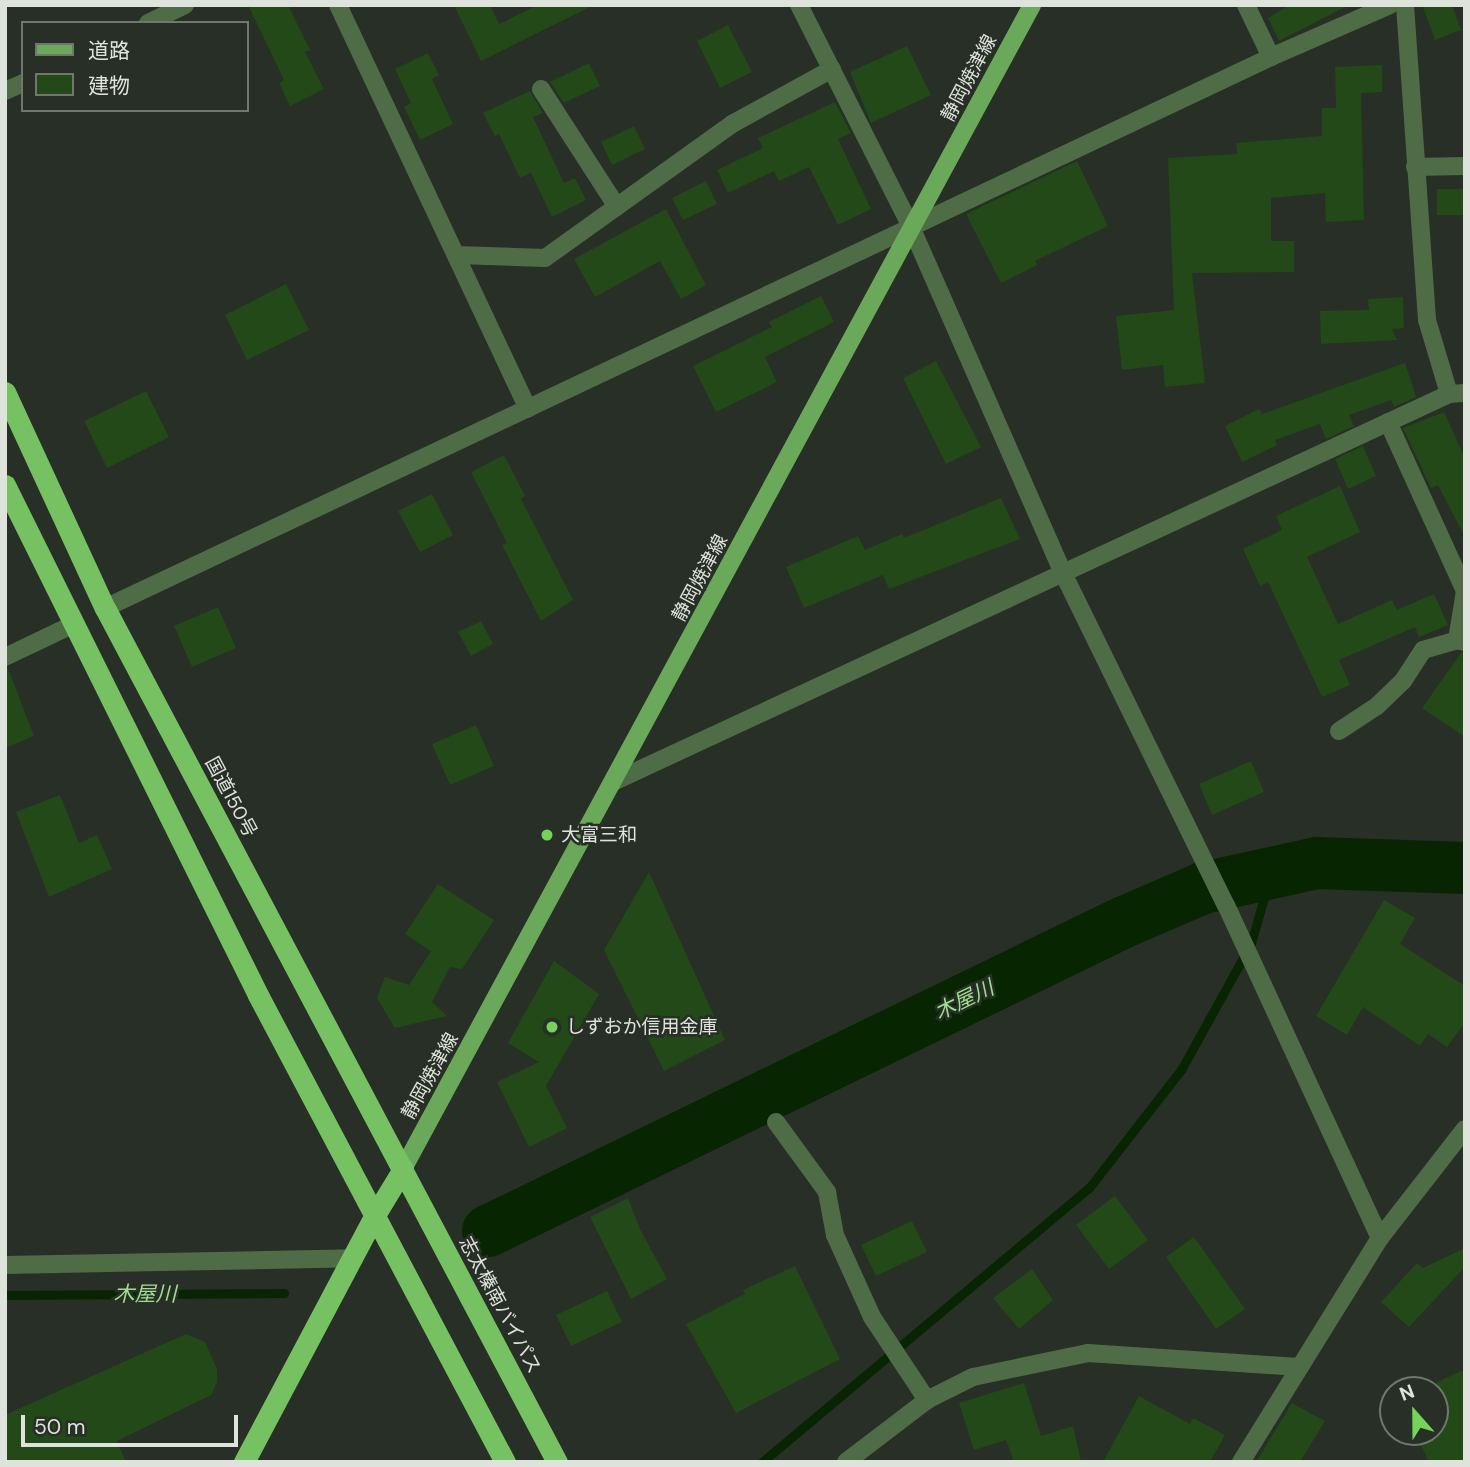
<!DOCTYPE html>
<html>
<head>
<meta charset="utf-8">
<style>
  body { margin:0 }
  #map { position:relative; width:1470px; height:1467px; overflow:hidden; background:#282f26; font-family:"DM Sans","Noto Sans JP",sans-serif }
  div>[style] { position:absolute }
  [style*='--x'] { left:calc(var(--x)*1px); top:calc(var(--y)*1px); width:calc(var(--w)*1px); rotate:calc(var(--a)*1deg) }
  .stream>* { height:9px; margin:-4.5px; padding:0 4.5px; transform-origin:4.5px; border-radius:4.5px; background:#072500 }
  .river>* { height:52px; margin:-26px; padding:0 26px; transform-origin:26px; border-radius:26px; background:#072500 }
  .building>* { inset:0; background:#224917 }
  .minor>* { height:18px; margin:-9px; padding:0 9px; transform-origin:9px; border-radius:9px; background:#4e6c46 }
  .major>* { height:18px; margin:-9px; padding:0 9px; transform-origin:9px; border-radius:9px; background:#6ba95a }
  .highway>* { height:21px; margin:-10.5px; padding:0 10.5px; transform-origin:10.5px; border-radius:10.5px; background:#76c262 }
  .dots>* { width:19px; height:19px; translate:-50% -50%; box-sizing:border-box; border:4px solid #282f26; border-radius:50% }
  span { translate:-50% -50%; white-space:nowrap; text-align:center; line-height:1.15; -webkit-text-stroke:5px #282f26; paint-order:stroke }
  .street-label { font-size:19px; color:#dee3dc }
  .poi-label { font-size:19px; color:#dee3dc }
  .left { translate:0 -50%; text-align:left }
  .water-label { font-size:21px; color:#a0dd91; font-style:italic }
  .frame { position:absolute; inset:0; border:7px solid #dee3dc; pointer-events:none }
  .legend { position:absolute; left:21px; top:21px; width:228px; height:91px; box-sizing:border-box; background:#282f26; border:2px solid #71776f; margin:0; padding:9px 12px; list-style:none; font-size:21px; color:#dee3dc }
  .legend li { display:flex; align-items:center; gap:14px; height:35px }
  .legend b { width:35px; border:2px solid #71776f }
  .north { position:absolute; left:1379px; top:1376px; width:70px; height:70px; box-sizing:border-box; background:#282f26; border:2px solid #71776f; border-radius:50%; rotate:339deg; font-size:19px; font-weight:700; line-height:28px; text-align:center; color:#dee3dc }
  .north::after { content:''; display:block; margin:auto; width:24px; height:32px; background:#75d25b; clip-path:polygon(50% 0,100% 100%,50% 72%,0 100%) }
  .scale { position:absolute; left:21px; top:1415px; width:217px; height:32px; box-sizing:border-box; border:4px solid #dee3dc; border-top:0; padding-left:9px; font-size:21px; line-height:24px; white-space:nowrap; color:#dee3dc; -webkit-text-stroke:5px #282f26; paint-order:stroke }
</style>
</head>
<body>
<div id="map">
  <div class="stream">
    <div style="--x:5;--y:1295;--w:279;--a:-0.4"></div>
    <div style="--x:762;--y:1462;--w:427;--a:-40"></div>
    <div style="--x:1089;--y:1188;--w:150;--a:-52.1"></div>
    <div style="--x:1181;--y:1070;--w:145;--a:-61.1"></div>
    <div style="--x:1251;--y:943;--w:76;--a:-74"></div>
  </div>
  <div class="river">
    <div style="--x:488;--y:1231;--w:705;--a:-25.91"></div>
    <div style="--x:1122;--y:923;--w:88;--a:-23.4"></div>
    <div style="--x:1203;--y:888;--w:117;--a:-12.4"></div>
    <div style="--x:1317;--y:863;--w:148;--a:1.9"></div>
  </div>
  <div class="building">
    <div style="clip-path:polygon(248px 5px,288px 5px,310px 50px,305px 52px,324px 89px,290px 106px,279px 83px,284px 80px)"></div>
    <div style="clip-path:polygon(454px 5px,490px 5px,499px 24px,538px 5px,594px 5px,481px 61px)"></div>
    <div style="clip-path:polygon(1290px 5px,1349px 5px,1279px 41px,1268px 18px)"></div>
    <div style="clip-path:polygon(1422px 5px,1452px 5px,1461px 30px,1435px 40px)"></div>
    <div style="clip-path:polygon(728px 25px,752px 72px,720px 88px,697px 41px)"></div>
    <div style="clip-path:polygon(907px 46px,931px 95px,871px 123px,850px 72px)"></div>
    <div style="clip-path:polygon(428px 53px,439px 75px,432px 79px,453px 124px,420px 140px,404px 107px,411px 103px,395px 69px)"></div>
    <div style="clip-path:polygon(589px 63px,600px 86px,564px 103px,550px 82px)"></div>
    <div style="clip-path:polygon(1382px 65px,1382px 92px,1361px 93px,1364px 220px,1326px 222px,1325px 193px,1271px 198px,1271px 241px,1294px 241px,1294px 272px,1192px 273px,1205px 383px,1165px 387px,1163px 365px,1122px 370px,1116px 316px,1174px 310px,1168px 158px,1237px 154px,1236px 143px,1322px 136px,1322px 108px,1336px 108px,1335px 67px)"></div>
    <div style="clip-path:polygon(530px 91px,543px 113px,533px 117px,564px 183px,575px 178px,586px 200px,552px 217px,531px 173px,520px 178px,499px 134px,495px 136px,483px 113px)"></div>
    <div style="clip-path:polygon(835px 102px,851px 133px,838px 139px,871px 209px,838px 225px,809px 167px,779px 181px,774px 171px,728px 193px,717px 170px,763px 148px,758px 138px)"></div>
    <div style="clip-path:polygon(634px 126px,645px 149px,612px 165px,601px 142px)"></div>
    <div style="clip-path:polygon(1077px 161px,1108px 226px,1035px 261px,1037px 265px,1001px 283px,966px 214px)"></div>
    <div style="clip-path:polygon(706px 181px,717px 204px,683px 220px,672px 198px)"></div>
    <div style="clip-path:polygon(1437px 189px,1465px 189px,1465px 215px,1437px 215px)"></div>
    <div style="clip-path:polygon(666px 209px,706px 285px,681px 299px,660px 261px,595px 297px,574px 259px)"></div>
    <div style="clip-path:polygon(286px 284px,309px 330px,247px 360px,225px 315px)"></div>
    <div style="clip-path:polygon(821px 296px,834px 322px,765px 357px,777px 382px,716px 412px,693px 366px,772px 327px,769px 322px)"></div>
    <div style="clip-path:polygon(1403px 297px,1404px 328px,1392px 329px,1397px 340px,1321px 344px,1320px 311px,1369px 310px,1368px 299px)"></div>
    <div style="clip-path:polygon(936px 361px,981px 447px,946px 464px,903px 378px)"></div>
    <div style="clip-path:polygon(1405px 363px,1416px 397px,1394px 407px,1391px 400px,1349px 415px,1354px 426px,1326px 439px,1320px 424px,1275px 440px,1277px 445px,1242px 462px,1225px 426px,1259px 409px,1262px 414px)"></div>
    <div style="clip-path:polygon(146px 391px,169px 437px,107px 468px,84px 421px)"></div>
    <div style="clip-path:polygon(1444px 412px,1465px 458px,1465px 537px,1438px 485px,1431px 488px,1403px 428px)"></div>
    <div style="clip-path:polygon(1363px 446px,1376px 476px,1348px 489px,1335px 459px)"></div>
    <div style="clip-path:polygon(504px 455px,525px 496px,521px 499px,573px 600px,541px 621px,502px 545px,507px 543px,471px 472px)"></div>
    <div style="clip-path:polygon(1340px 486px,1360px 532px,1307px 557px,1338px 624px,1392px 600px,1397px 610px,1434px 594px,1448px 625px,1419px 637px,1415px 627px,1339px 660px,1350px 685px,1322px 697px,1268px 582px,1260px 586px,1243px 549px,1282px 530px,1276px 516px)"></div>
    <div style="clip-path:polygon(432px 494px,453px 535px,420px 552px,398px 511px)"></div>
    <div style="clip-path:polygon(1001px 498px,1020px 539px,889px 589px,883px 575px,804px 608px,786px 567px,858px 536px,865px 550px,902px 534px,904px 538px)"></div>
    <div style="clip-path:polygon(218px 607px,236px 648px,192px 667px,174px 626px)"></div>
    <div style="clip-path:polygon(481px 621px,493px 644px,471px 656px,458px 632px)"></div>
    <div style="clip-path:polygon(1461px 653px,1465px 653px,1465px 737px,1422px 708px)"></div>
    <div style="clip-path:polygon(5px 668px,8px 668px,34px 736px,5px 748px)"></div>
    <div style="clip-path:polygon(476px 725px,494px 766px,450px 785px,432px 744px)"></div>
    <div style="clip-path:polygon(1251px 761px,1264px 792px,1212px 815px,1199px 784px)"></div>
    <div style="clip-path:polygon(60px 795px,79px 843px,97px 835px,112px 869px,49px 897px,16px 812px)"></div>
    <div style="clip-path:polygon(649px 872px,725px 1040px,664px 1071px,604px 950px)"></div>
    <div style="clip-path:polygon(438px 884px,494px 920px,462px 969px,450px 967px,432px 1002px,447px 1016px,395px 1028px,377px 998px,385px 977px,409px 985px,431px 951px,405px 934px)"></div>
    <div style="clip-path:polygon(1384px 900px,1415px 918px,1400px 944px,1465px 986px,1465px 1022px,1447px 1047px,1428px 1034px,1420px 1046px,1363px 1007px,1347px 1035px,1316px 1016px)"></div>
    <div style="clip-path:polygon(554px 961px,599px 994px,546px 1086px,567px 1128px,529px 1147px,497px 1082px,539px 1062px,508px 1043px)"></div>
    <div style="clip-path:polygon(1115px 1196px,1148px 1240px,1109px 1269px,1076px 1225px)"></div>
    <div style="clip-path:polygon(628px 1198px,640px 1229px,667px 1279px,631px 1299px,590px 1217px)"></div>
    <div style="clip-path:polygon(912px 1221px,927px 1252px,876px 1276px,861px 1245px)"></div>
    <div style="clip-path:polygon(1194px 1237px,1245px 1309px,1216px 1329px,1166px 1257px)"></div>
    <div style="clip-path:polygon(1465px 1248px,1465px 1267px,1409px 1327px,1381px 1302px,1417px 1263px,1423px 1268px)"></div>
    <div style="clip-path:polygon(795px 1266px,840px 1359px,736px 1413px,686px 1324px,745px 1294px,743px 1290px)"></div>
    <div style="clip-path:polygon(1032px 1269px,1053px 1300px,1019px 1329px,993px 1298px)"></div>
    <div style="clip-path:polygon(607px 1291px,622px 1322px,571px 1346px,556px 1315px)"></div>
    <div style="clip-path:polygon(186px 1334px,205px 1342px,217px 1369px,217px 1382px,211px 1395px,117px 1441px,126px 1462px,5px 1462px,5px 1415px)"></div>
    <div style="clip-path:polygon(1465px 1369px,1465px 1462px,1429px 1462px,1415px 1432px,1435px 1432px,1435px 1390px,1421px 1390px)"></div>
    <div style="clip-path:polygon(1024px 1383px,1041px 1436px,1073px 1426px,1081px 1462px,1014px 1462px,1006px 1440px,974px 1450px,959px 1403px)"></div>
    <div style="clip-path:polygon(1139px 1396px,1190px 1424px,1193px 1418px,1225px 1435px,1210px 1462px,1103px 1462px)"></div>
    <div style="clip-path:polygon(1292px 1403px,1325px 1421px,1300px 1462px,1256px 1462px)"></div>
  </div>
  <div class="minor">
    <div style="--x:338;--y:5;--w:446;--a:64.8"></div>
    <div style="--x:799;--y:5;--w:251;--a:63.2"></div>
    <div style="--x:912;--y:229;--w:376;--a:66.3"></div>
    <div style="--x:1063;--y:573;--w:370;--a:63.9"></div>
    <div style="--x:1226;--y:905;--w:367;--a:65.2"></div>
    <div style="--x:1246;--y:5;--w:58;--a:64.3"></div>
    <div style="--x:1405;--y:5;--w:316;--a:86"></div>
    <div style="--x:1427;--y:320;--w:77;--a:73.4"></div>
    <div style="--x:148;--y:23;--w:41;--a:-25.9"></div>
    <div style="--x:541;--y:89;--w:140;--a:57.2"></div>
    <div style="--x:5;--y:91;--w:20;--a:-24"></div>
    <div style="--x:1415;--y:167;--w:50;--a:-1.1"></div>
    <div style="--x:456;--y:255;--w:89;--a:1.9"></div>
    <div style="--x:545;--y:258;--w:230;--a:-35.6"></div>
    <div style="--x:732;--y:124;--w:114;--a:-28.8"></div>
    <div style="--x:1388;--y:422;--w:186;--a:65.5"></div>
    <div style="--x:1465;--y:591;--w:50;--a:99.3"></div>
    <div style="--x:105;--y:608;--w:1290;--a:-25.29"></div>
    <div style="--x:1271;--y:57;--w:130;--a:-23.6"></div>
    <div style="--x:5;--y:657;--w:74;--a:-25.5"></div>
    <div style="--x:1339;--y:731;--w:45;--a:-33.3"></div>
    <div style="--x:1377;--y:706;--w:36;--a:-44"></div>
    <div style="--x:1403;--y:681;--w:37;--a:-57"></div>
    <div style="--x:1423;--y:650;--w:35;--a:-16"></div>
    <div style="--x:1457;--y:640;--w:8;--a:14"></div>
    <div style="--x:615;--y:781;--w:919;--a:-24.89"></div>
    <div style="--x:1449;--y:394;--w:16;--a:-4"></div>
    <div style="--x:776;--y:1122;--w:87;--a:53.9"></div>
    <div style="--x:827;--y:1192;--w:44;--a:79.5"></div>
    <div style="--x:835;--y:1235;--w:90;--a:65.7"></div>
    <div style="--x:872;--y:1317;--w:100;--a:56.5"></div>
    <div style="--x:5;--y:1265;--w:349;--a:-1.1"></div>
    <div style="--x:846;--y:1462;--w:102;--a:-37.4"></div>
    <div style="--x:927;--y:1400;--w:51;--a:-26.6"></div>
    <div style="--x:973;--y:1377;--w:117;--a:-11.8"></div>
    <div style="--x:1088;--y:1353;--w:212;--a:3.8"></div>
    <div style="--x:1241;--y:1462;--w:264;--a:-58.2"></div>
    <div style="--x:1380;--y:1238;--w:138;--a:-52.1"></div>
  </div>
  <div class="major">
    <div style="--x:403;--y:1169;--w:1323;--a:-61.61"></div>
  </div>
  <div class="highway">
    <div style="--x:5;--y:392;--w:238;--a:65.2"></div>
    <div style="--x:105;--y:608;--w:966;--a:62.11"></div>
    <div style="--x:5;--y:485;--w:569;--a:63.61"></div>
    <div style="--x:258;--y:995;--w:528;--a:62.13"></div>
    <div style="--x:244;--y:1462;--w:280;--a:-62.1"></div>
    <div style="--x:375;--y:1215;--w:54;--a:-58.7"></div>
  </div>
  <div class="dots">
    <div style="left:547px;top:835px;background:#75d25b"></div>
    <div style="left:552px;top:1027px;background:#75d25b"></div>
  </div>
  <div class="street-label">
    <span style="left:969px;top:78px;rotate:-62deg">静岡焼津線</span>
    <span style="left:700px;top:578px;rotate:-62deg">静岡焼津線</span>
    <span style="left:231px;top:797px;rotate:62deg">国道150号</span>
    <span style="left:430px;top:1076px;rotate:-61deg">静岡焼津線</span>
    <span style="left:500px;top:1305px;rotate:62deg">志太榛南バイパス</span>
  </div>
  <div class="poi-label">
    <span class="left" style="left:561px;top:835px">大富三和</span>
    <span class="left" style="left:566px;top:1027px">しずおか信用金庫</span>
  </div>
  <div class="water-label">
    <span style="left:964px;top:1000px;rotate:-26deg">木屋川</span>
    <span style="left:145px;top:1294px">木屋川</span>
  </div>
  <div class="frame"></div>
  <ul class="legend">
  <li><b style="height:9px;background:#6ba95a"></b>道路</li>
  <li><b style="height:19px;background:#224917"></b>建物</li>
  </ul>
  <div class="north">N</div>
  <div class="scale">50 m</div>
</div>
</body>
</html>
